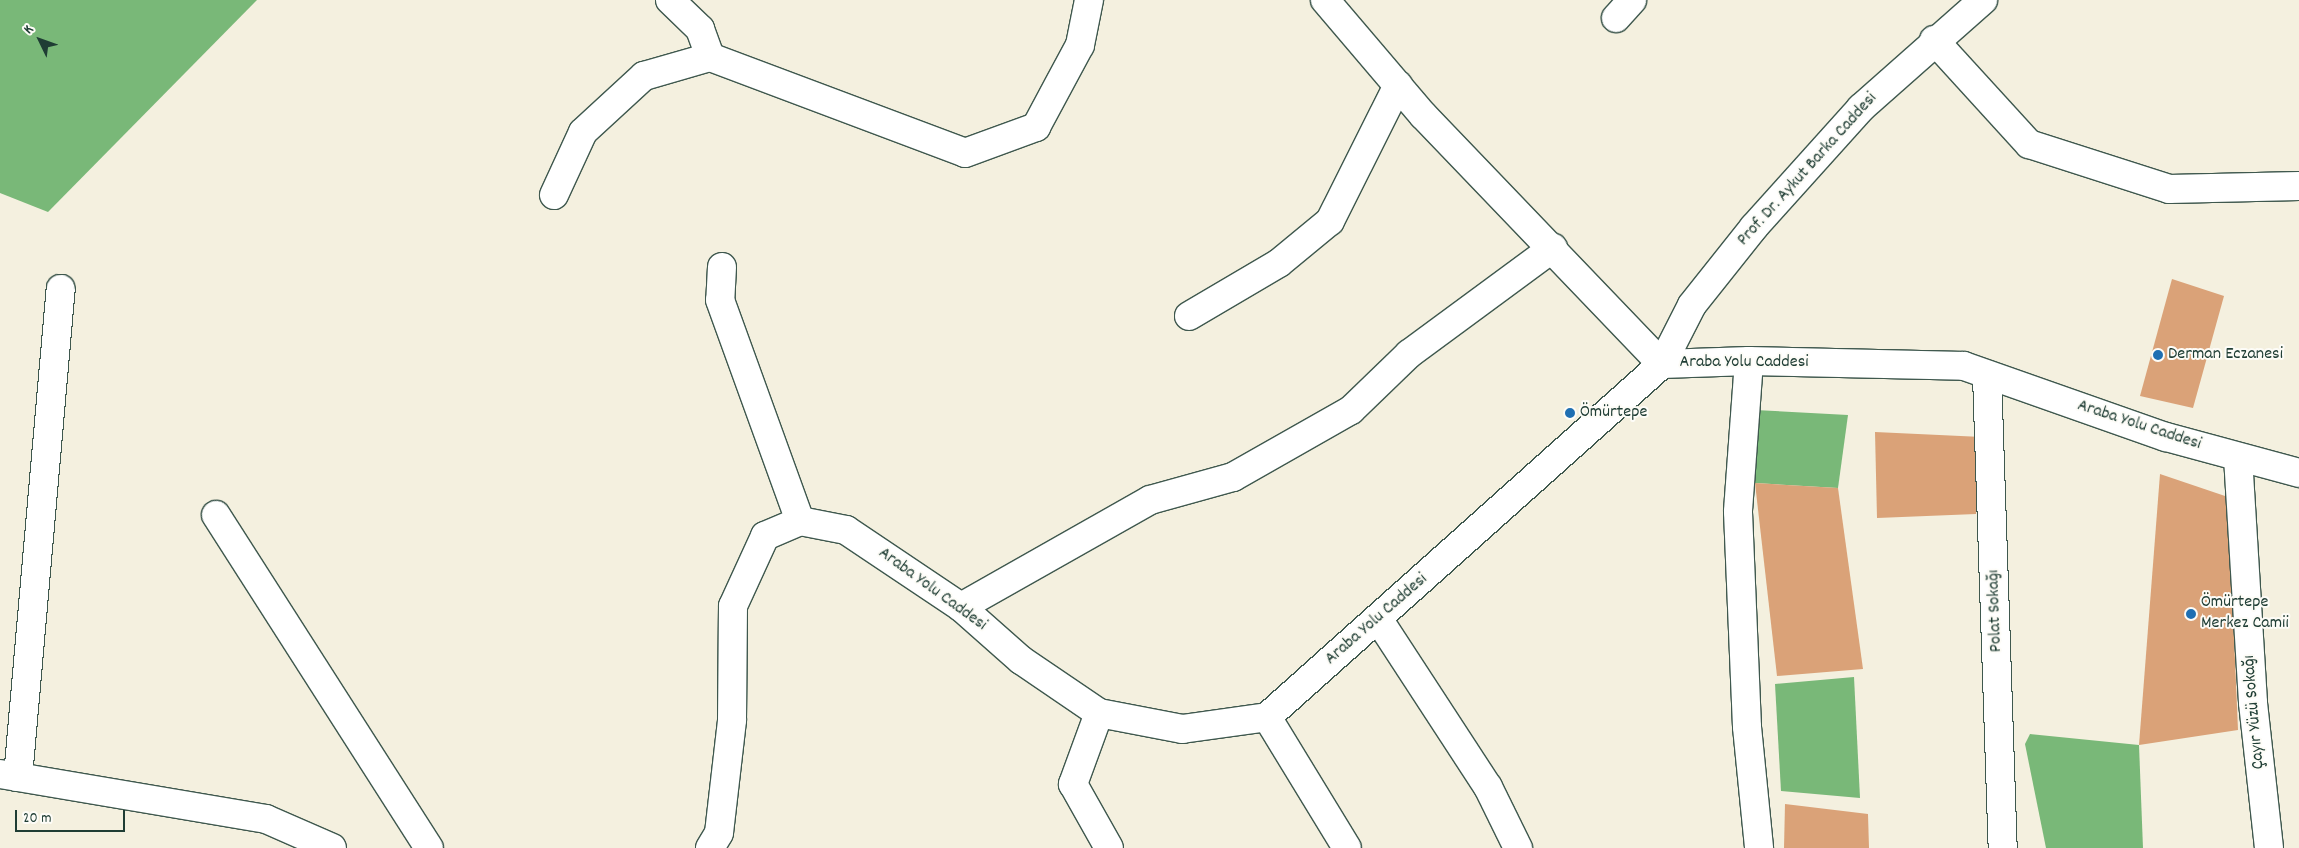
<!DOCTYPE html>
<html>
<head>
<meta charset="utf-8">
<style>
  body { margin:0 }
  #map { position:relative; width:2299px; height:848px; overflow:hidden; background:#f4f0df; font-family:Dekko,sans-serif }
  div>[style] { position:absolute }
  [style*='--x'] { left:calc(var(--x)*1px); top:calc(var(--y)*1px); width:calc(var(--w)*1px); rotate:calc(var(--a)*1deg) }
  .forest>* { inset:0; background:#79b878 }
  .building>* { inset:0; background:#daa278 }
  .roads { filter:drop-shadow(1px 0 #3f584e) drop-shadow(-1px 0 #3f584e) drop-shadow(0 1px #3f584e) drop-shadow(0 -1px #3f584e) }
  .street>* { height:28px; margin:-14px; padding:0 14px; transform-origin:14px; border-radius:14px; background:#fff }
  .secondary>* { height:28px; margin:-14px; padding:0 14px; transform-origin:14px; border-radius:14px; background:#fff }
  .dots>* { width:14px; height:14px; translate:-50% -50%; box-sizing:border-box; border:2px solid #fdfcf7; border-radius:50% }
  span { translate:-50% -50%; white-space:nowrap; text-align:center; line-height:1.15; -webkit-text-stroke:4px #fdfcf7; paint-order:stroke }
  .street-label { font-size:18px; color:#1f3d34 }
  .poi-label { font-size:18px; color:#1f3d34 }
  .left { translate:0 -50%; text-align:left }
  .north { position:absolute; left:15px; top:15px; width:50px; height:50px; -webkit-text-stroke:4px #fdfcf7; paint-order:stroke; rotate:312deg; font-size:14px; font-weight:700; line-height:20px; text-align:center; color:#1f3d34 }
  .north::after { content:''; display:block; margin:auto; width:18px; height:22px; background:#1f3d34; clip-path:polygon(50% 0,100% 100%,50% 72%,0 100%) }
  .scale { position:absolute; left:15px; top:810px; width:110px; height:22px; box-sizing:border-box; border:2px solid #1f3d34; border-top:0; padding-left:6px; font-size:15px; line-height:18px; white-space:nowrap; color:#1f3d34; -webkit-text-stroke:4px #fdfcf7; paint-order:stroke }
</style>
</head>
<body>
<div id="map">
  <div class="forest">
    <div style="clip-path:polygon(0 0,257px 0,48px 212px,0 193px)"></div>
    <div style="clip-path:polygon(1755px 410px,1848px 415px,1838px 488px,1755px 483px)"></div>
    <div style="clip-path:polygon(1854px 677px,1860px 798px,1781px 791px,1775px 684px)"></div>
    <div style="clip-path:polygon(2030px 734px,2139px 745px,2143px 848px,2046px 848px,2025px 744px)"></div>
  </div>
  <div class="building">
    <div style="clip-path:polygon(2172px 279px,2224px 296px,2193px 408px,2140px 396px)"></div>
    <div style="clip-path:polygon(1875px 432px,1982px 437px,1976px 514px,1877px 518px)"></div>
    <div style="clip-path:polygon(2160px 474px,2228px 497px,2238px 730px,2139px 745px)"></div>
    <div style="clip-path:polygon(1755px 483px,1838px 488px,1863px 669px,1777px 676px)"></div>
    <div style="clip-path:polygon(1785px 804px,1868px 814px,1869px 848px,1784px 848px)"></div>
  </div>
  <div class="roads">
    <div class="street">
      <div style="--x:670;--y:0;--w:42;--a:44"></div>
      <div style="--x:700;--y:29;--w:30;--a:70"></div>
      <div style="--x:1325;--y:0;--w:151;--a:49.6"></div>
      <div style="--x:1423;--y:115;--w:345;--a:46.2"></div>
      <div style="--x:1616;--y:18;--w:24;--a:-48"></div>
      <div style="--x:1934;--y:40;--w:141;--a:47.6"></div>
      <div style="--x:2029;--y:144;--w:147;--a:17.8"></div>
      <div style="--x:2169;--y:189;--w:130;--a:-1.3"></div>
      <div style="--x:554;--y:195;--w:69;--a:-65.3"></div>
      <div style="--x:583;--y:132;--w:83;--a:-42.6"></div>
      <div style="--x:644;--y:76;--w:69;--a:-16.1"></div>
      <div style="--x:710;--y:57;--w:272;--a:20.6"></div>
      <div style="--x:965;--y:153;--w:76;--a:-20.1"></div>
      <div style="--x:1036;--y:127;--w:93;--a:-61.8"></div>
      <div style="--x:1080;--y:45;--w:46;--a:-78.7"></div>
      <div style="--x:722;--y:267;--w:33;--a:93"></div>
      <div style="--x:720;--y:300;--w:235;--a:70.1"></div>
      <div style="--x:1189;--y:316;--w:104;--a:-30.5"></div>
      <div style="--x:1279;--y:263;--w:66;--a:-39.5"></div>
      <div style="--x:1330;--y:221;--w:152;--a:-63.4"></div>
      <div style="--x:1749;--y:361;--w:151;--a:94.2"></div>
      <div style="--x:1738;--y:512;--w:215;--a:87.6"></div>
      <div style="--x:1747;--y:727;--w:122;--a:84.3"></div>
      <div style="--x:1987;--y:375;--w:473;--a:88.1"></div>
      <div style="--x:2238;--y:457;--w:246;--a:86.5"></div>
      <div style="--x:2253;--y:703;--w:146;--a:83.7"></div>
      <div style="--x:216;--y:515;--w:395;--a:57.4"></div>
      <div style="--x:961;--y:607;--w:217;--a:-29.5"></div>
      <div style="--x:1150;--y:500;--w:86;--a:-15.5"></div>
      <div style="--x:1233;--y:477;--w:136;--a:-29.6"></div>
      <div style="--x:1351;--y:410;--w:81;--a:-44"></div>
      <div style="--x:1409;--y:354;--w:179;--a:-36.4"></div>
      <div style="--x:1379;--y:620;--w:199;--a:56.9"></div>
      <div style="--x:1488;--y:787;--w:68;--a:63.8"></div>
      <div style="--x:1099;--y:713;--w:76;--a:110.1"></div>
      <div style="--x:1073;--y:784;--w:73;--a:60.6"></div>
      <div style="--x:1267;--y:717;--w:153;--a:58.6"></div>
      <div style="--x:18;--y:777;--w:490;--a:-85"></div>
    </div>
    <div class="secondary">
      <div style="--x:1662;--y:364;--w:66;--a:-63"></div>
      <div style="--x:1692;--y:305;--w:100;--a:-51.5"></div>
      <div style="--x:1754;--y:227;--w:160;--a:-48"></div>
      <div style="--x:1861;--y:108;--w:163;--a:-41.5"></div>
      <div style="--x:0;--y:774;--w:270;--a:9.6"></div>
      <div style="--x:266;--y:819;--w:72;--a:23.7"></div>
      <div style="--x:710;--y:848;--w:17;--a:-59"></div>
      <div style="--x:719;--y:833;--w:114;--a:-83.4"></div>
      <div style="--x:732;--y:720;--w:114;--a:-89.5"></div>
      <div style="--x:733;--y:606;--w:77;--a:-65.4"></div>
      <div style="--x:765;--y:536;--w:38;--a:-23"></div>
      <div style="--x:800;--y:521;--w:47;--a:11.1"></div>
      <div style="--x:846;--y:530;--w:138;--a:33.8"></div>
      <div style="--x:961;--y:607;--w:80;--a:41.5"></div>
      <div style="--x:1021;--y:660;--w:94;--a:34.2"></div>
      <div style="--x:1099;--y:713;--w:85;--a:10.9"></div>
      <div style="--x:1182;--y:729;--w:86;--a:-8"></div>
      <div style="--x:1267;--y:717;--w:530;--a:-41.79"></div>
      <div style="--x:1662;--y:364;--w:87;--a:-2"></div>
      <div style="--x:1749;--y:361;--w:215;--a:1.3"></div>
      <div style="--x:1964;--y:366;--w:214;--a:19.4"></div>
      <div style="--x:2166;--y:437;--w:138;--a:15.1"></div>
    </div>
  </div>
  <div class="dots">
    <div style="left:2158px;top:355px;background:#1f6fb2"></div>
    <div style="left:1570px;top:413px;background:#1f6fb2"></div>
    <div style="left:2191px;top:614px;background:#1f6fb2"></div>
  </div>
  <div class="street-label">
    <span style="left:1808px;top:170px;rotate:-48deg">Prof. Dr. Aykut Barka Caddesi</span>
    <span style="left:1744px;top:363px">Araba Yolu Caddesi</span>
    <span style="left:2139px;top:426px;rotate:18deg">Araba Yolu Caddesi</span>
    <span style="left:932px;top:590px;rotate:36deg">Araba Yolu Caddesi</span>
    <span style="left:1996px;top:611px;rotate:-92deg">Polat Sokağı</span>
    <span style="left:1377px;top:620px;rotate:-41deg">Araba Yolu Caddesi</span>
    <span style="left:2255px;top:712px;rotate:-95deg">Çayır Yüzü Sokağı</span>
  </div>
  <div class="poi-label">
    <span class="left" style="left:2168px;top:355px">Derman Eczanesi</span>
    <span class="left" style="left:1580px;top:413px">Ömürtepe</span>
    <span class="left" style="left:2201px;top:614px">Ömürtepe<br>Merkez Camii</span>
  </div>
  <div class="north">K</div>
  <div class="scale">20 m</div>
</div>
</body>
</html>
